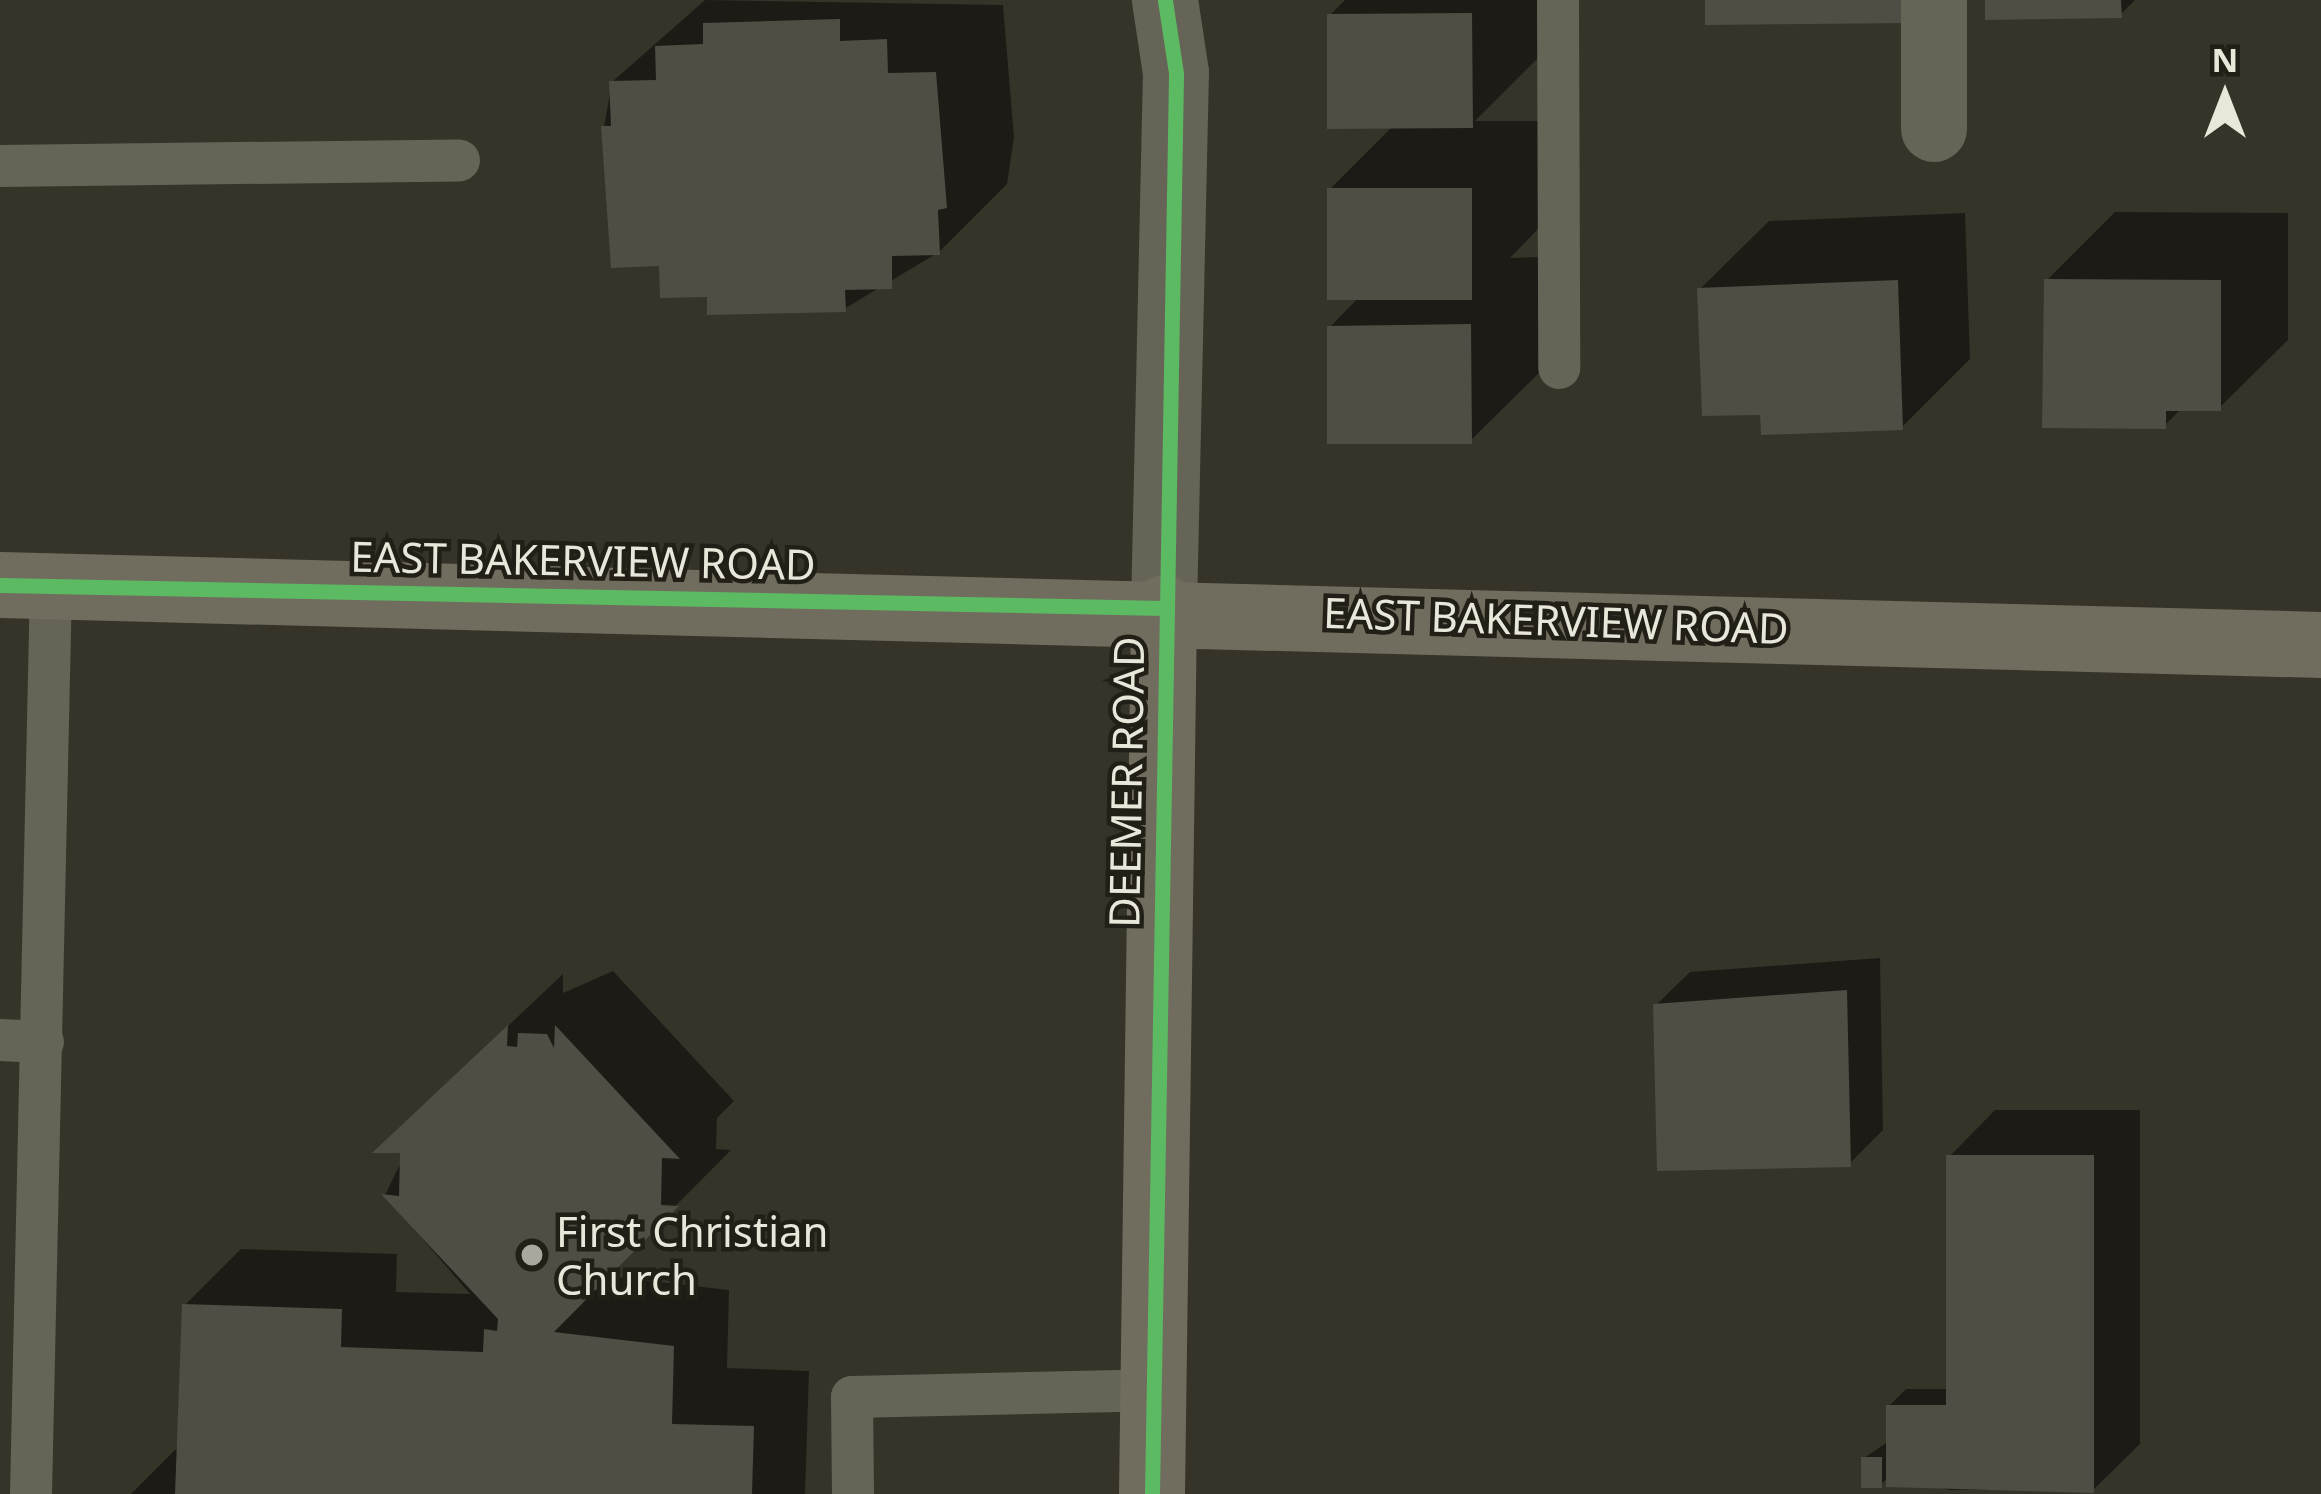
<!DOCTYPE html>
<html>
<head>
<meta charset="utf-8">
<style>
  body { margin:0 }
  #map { position:relative; width:2321px; height:1494px; overflow:hidden; background:#363429; font-family:"Noto Sans",sans-serif }
  div>[style] { position:absolute }
  [style*='--x'] { left:calc(var(--x)*1px); top:calc(var(--y)*1px); width:calc(var(--w)*1px); rotate:calc(var(--a)*1deg) }
  .shadow>* { inset:0; background:#0007 }
  .building>* { inset:0; background:#4f4d44 }
  .lane>* { height:42px; margin:-21px; padding:0 21px; transform-origin:21px; border-radius:21px; background:#666457 }
  .street>* { height:66px; margin:-33px; padding:0 33px; transform-origin:33px; border-radius:33px; background:#666457 }
  .secondary>* { height:66px; margin:-33px; padding:0 33px; transform-origin:33px; border-radius:33px; background:#706d5e }
  .cycleway>* { height:15px; margin:-7.5px; padding:0 7.5px; transform-origin:7.5px; border-radius:7.5px; background:#5cba63 }
  .dots>* { width:33px; height:33px; translate:-50% -50%; box-sizing:border-box; border:6px solid #211f16; border-radius:50% }
  span { translate:-50% -50%; white-space:nowrap; text-align:center; line-height:1.15; -webkit-text-stroke:9px #211f16; paint-order:stroke }
  .street-label { font-size:42px; color:#e9e7da }
  .poi-label { font-size:42px; color:#e9e7da }
  .left { translate:0 -50%; text-align:left }
  .north { position:absolute; left:2165px; top:36px; width:120px; height:120px; -webkit-text-stroke:9px #211f16; paint-order:stroke; rotate:0deg; font-size:33px; font-weight:700; line-height:48px; text-align:center; color:#e9e7da }
  .north::after { content:''; display:block; margin:auto; width:42px; height:54px; background:#e9e7da; clip-path:polygon(50% 0,100% 100%,50% 72%,0 100%) }
</style>
</head>
<body>
<div id="map">
  <div class="shadow">
    <div style="clip-path:polygon(705px 0,1003px 5px,1014px 137px,1007px 184px,939px 252px,844px 309px,710px 293px,662px 263px,604px 127px,612px 82px)"></div>
    <div style="clip-path:polygon(1345px 0,1540px 0,1540px 56px,1475px 121px,1538px 121px,1538px 229px,1510px 258px,1538px 257px,1539px 373px,1470px 441px,1330px 327px,1359px 297px,1330px 189px,1394px 125px,1330px 15px)"></div>
    <div style="clip-path:polygon(1988px 0,2135px 0,2120px 15px)"></div>
    <div style="clip-path:polygon(2115px 212px,2288px 213px,2288px 340px,2219px 408px,2182px 408px,2164px 426px,2047px 280px)"></div>
    <div style="clip-path:polygon(1965px 213px,1970px 359px,1902px 427px,1763px 412px,1700px 289px,1769px 221px)"></div>
    <div style="clip-path:polygon(1880px 958px,1883px 1130px,1849px 1164px,1656px 1005px,1690px 972px)"></div>
    <div style="clip-path:polygon(613px 971px,734px 1101px,717px 1118px,716px 1149px,731px 1150px,606px 1276px,729px 1290px,727px 1368px,809px 1371px,805px 1494px,131px 1494px,180px 1445px,185px 1305px,241px 1249px,397px 1254px,396px 1292px,470px 1294px,385px 1195px,433px 1097px,563px 974px,563px 993px)"></div>
    <div style="clip-path:polygon(1995px 1110px,2140px 1110px,2140px 1444px,2093px 1490px,1949px 1490px,1889px 1477px,1880px 1485px,1864px 1458px,1889px 1441px,1889px 1406px,1906px 1389px,1949px 1389px,1949px 1157px)"></div>
  </div>
  <div class="building">
    <div style="clip-path:polygon(1705px 0,1915px 0,1915px 23px,1705px 25px)"></div>
    <div style="clip-path:polygon(1985px 0,2121px 0,2122px 18px,1985px 20px)"></div>
    <div style="clip-path:polygon(1472px 13px,1473px 128px,1327px 129px,1327px 14px)"></div>
    <div style="clip-path:polygon(840px 19px,840px 41px,887px 39px,888px 73px,936px 72px,947px 208px,938px 210px,940px 255px,892px 256px,892px 289px,845px 290px,846px 312px,707px 315px,707px 297px,660px 298px,659px 266px,611px 268px,601px 126px,611px 126px,609px 81px,656px 80px,655px 46px,703px 44px,703px 23px)"></div>
    <div style="clip-path:polygon(1327px 188px,1472px 188px,1472px 300px,1327px 300px)"></div>
    <div style="clip-path:polygon(2044px 279px,2221px 280px,2221px 411px,2166px 411px,2166px 429px,2042px 428px)"></div>
    <div style="clip-path:polygon(1898px 280px,1903px 430px,1761px 435px,1760px 415px,1702px 416px,1697px 288px)"></div>
    <div style="clip-path:polygon(1471px 324px,1472px 444px,1327px 444px,1327px 326px)"></div>
    <div style="clip-path:polygon(1847px 990px,1851px 1167px,1657px 1171px,1653px 1004px)"></div>
    <div style="clip-path:polygon(508px 1025px,507px 1046px,517px 1047px,518px 1033px,547px 1034px,554px 1048px,555px 1025px,680px 1159px,662px 1158px,661px 1205px,679px 1206px,554px 1332px,674px 1346px,672px 1424px,754px 1426px,752px 1494px,175px 1494px,182px 1304px,342px 1309px,341px 1347px,483px 1352px,484px 1329px,497px 1331px,498px 1319px,381px 1194px,399px 1196px,400px 1153px,372px 1153px)"></div>
    <div style="clip-path:polygon(1946px 1155px,2094px 1155px,2094px 1493px,1886px 1487px,1886px 1405px,1946px 1405px)"></div>
    <div style="clip-path:polygon(1861px 1457px,1882px 1457px,1882px 1488px,1861px 1488px)"></div>
  </div>
  <div class="lane">
    <div style="--x:1558;--y:0;--w:368;--a:89.8"></div>
    <div style="--x:0;--y:166;--w:459;--a:-0.7"></div>
    <div style="--x:0;--y:1040;--w:43;--a:2.7"></div>
    <div style="--x:31;--y:1494;--w:909;--a:-88.74"></div>
    <div style="--x:853;--y:1494;--w:97;--a:-90.6"></div>
    <div style="--x:852;--y:1397;--w:301;--a:-1.3"></div>
  </div>
  <div class="street">
    <div style="--x:1934;--y:0;--w:129;--a:90"></div>
    <div style="--x:1164;--y:608;--w:535;--a:-88.72"></div>
    <div style="--x:1176;--y:73;--w:74;--a:-98.6"></div>
  </div>
  <div class="secondary">
    <div style="--x:0;--y:585;--w:2322;--a:1.48"></div>
    <div style="--x:1152;--y:1494;--w:886;--a:-89.22"></div>
  </div>
  <div class="cycleway">
    <div style="--x:0;--y:585;--w:1164;--a:1.13"></div>
    <div style="--x:1152;--y:1494;--w:1421;--a:-89.03"></div>
    <div style="--x:1176;--y:73;--w:74;--a:-98.6"></div>
  </div>
  <div class="dots">
    <div style="left:532px;top:1255px;background:#aaa89c"></div>
  </div>
  <div class="street-label">
    <span style="left:583px;top:560px;rotate:1deg">EAST BAKERVIEW ROAD</span>
    <span style="left:1556px;top:620px;rotate:2deg">EAST BAKERVIEW ROAD</span>
    <span style="left:1126px;top:782px;rotate:-89deg">DEEMER ROAD</span>
  </div>
  <div class="poi-label">
    <span class="left" style="left:556px;top:1255px">First Christian<br>Church</span>
  </div>
  <div class="north">N</div>
</div>
</body>
</html>
